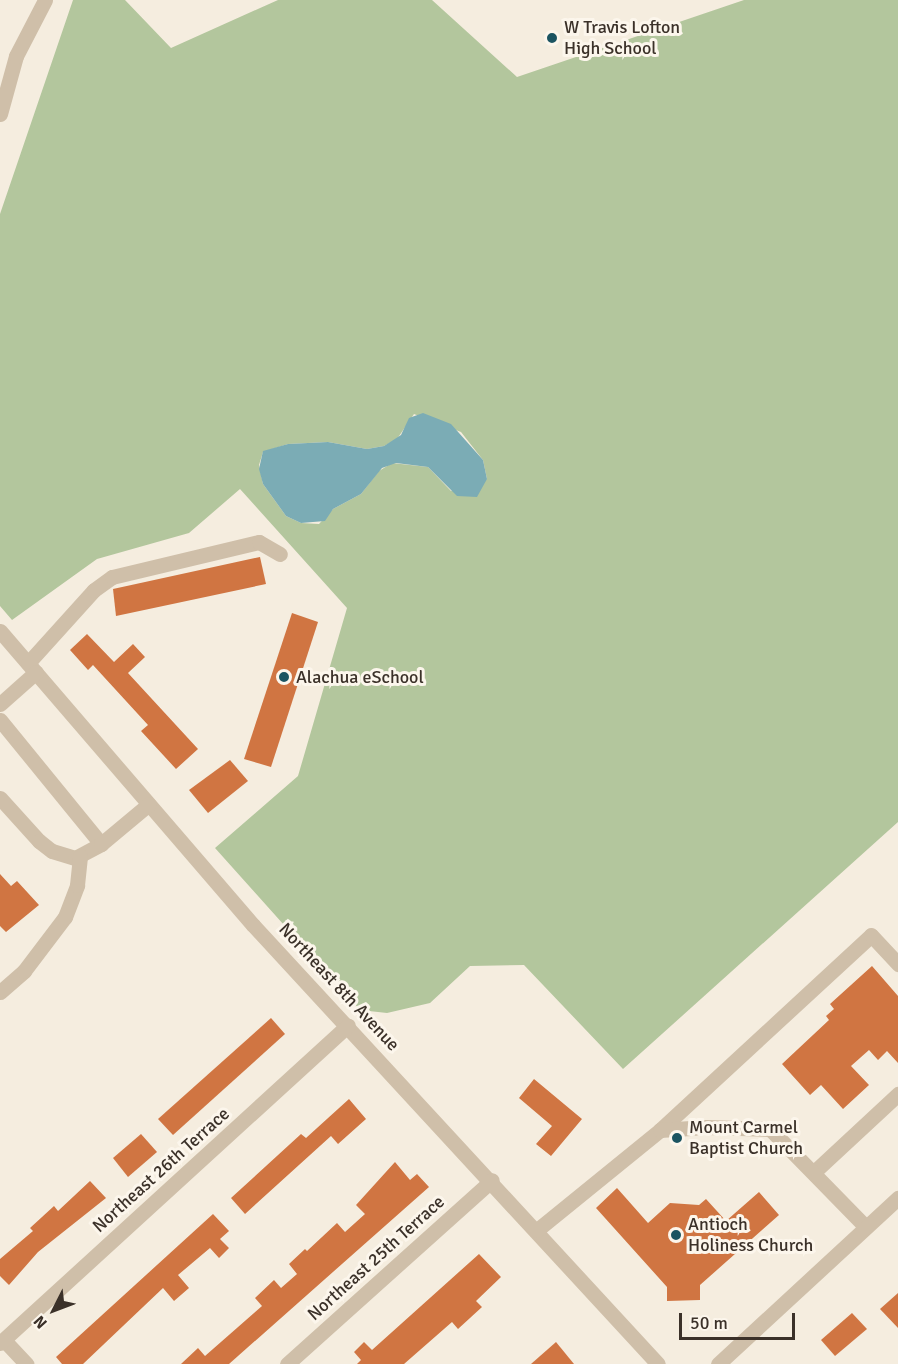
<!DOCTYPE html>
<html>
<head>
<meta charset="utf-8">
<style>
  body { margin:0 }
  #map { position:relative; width:898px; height:1364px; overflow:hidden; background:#f5eddf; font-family:Signika,sans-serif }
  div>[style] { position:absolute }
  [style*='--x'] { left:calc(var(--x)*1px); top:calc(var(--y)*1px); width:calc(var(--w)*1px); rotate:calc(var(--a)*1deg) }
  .green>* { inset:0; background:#b3c69d }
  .water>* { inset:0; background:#7bacb5 }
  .building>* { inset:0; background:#d07542 }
  .minor>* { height:15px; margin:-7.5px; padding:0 7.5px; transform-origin:7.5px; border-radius:7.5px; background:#cfbfa9 }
  .dots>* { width:16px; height:16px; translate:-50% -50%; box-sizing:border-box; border:3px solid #fcf6ec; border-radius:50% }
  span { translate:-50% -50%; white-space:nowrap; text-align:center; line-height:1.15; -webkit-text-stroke:6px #fcf6ec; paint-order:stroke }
  .poi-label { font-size:18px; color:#3b3129 }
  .left { translate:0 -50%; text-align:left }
  .street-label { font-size:18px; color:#3b3129 }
  .north { position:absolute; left:24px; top:1280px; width:60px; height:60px; -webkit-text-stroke:4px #fcf6ec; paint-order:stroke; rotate:228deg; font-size:16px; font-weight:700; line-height:24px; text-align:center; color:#3b3129 }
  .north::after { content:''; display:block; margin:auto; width:21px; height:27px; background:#3b3129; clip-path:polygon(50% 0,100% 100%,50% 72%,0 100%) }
  .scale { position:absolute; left:679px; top:1313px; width:116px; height:27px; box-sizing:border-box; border:3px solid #3b3129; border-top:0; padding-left:8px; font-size:18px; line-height:21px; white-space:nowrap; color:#3b3129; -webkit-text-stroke:4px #fcf6ec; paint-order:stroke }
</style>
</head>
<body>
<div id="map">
  <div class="green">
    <div style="clip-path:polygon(evenodd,73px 0,125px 0,171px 48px,278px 0,432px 0,517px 77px,744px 0,898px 0,898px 822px,623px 1069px,524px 965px,470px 966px,430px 1003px,387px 1013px,360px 1010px,215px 848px,298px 776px,347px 608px,240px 489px,189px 533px,97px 559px,12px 620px,0 606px,0 214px,73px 0,414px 414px,461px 432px,483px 460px,487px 479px,451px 491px,428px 467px,392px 463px,379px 471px,361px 494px,333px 509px,319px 524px,301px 523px,286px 516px,263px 484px,259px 465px,263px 452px,288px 444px,328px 442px,367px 449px,384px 446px,397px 439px,414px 414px)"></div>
  </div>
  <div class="water">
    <div style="clip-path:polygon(423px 413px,451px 424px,483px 460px,487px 479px,477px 497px,457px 496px,428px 467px,396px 463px,382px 468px,361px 494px,333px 509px,325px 521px,301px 523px,286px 516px,263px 484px,259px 469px,263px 451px,288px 444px,328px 442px,367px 449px,384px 446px,401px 435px,409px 418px)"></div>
  </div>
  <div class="building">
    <div style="clip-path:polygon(260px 557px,266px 584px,116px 616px,113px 589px)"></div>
    <div style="clip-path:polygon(292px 613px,318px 622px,271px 767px,244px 759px)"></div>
    <div style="clip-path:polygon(87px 634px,114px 662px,133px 644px,145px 657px,128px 673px,198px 749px,176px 769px,141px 731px,148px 725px,93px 665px,88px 670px,70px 650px)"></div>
    <div style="clip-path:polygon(230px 760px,248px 781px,208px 813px,189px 790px)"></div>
    <div style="clip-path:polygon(0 874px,11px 886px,17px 881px,39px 905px,6px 932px,0 926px)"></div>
    <div style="clip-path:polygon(872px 966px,898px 996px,898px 1063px,887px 1051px,878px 1060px,869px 1050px,851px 1066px,869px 1085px,843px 1109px,821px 1085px,810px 1095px,782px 1064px,829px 1020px,826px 1016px,834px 1009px,830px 1004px)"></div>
    <div style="clip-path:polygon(271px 1018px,285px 1034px,173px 1135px,158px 1119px)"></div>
    <div style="clip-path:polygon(534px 1079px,582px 1119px,551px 1156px,536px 1144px,552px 1126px,519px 1098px)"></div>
    <div style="clip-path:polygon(349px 1099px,366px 1119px,338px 1144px,331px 1136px,245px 1214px,231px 1198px,301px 1134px,306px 1138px)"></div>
    <div style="clip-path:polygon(141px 1134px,157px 1152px,128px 1177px,113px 1158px)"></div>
    <div style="clip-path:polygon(395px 1162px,410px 1180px,417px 1174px,429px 1187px,229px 1364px,181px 1364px,198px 1348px,205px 1356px,262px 1306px,255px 1298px,274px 1280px,281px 1288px,297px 1274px,289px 1264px,305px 1249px,307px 1251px,337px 1223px,345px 1232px,365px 1214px,356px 1205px)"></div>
    <div style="clip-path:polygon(90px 1181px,106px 1198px,38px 1252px,9px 1285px,0 1276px,0 1259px,33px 1231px,30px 1228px,54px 1206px,58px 1211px)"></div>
    <div style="clip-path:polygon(617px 1188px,648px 1223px,670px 1203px,699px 1205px,706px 1199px,726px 1221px,759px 1192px,779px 1215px,700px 1285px,700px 1300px,667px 1301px,667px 1287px,596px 1208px)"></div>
    <div style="clip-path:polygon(213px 1214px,229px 1231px,220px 1239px,229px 1248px,219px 1258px,210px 1248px,178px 1275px,189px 1288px,174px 1301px,163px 1288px,83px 1364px,62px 1364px,56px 1357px)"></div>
    <div style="clip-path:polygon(479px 1254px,501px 1277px,476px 1301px,482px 1307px,458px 1329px,452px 1322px,404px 1364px,357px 1364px,361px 1360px,354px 1352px,364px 1342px,372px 1350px)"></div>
    <div style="clip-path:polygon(898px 1293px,898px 1328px,880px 1309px)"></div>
    <div style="clip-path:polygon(852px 1313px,867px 1329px,835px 1356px,821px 1340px)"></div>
    <div style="clip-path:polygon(556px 1342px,574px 1364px,531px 1364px)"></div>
  </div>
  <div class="minor">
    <div style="--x:0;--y:114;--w:60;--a:-74.6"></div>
    <div style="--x:16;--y:56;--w:63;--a:-62.6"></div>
    <div style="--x:0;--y:631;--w:388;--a:49.3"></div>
    <div style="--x:253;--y:925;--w:597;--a:47.31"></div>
    <div style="--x:28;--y:663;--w:98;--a:-47.9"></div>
    <div style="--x:94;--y:590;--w:22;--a:-36"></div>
    <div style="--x:112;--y:577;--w:151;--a:-13.4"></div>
    <div style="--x:259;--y:542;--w:24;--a:30"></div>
    <div style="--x:0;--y:704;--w:48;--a:-41.6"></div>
    <div style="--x:0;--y:720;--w:160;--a:50.8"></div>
    <div style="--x:0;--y:798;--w:58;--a:47.8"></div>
    <div style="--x:39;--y:841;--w:16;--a:38"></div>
    <div style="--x:52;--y:851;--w:24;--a:17"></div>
    <div style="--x:75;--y:858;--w:30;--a:-28"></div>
    <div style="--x:101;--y:844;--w:62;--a:-39.8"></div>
    <div style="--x:0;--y:992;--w:32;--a:-41"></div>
    <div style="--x:24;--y:971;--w:68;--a:-52.8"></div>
    <div style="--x:65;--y:917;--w:34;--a:-69"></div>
    <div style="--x:77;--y:885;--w:29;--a:-84"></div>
    <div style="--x:660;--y:1130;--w:287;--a:-42.7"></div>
    <div style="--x:871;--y:935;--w:40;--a:47"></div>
    <div style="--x:814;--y:1172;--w:115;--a:-42.9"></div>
    <div style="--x:537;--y:1230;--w:159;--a:-39.1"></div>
    <div style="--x:660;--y:1130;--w:46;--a:-3.7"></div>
    <div style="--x:706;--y:1127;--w:64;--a:1.8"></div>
    <div style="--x:770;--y:1129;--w:137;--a:45.6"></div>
    <div style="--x:4;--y:1340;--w:33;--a:47"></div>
    <div style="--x:0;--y:1343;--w:471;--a:-42.4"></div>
    <div style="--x:287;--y:1364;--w:275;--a:-41.9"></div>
    <div style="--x:718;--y:1364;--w:245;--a:-42.7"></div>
  </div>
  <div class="dots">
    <div style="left:552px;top:38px;background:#1b5461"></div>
    <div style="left:284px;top:677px;background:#1b5461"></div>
    <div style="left:677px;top:1138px;background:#1b5461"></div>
    <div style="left:676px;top:1235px;background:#1b5461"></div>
  </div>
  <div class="poi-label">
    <span class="left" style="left:564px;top:38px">W Travis Lofton<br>High School</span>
    <span class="left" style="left:296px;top:677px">Alachua eSchool</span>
    <span class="left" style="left:689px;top:1138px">Mount Carmel<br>Baptist Church</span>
    <span class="left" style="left:688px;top:1235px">Antioch<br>Holiness Church</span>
  </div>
  <div class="street-label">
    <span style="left:339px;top:987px;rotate:47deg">Northeast 8th Avenue</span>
    <span style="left:161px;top:1170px;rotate:-42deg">Northeast 26th Terrace</span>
    <span style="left:376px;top:1258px;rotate:-42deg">Northeast 25th Terrace</span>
  </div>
  <div class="north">N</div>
  <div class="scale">50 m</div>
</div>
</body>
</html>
